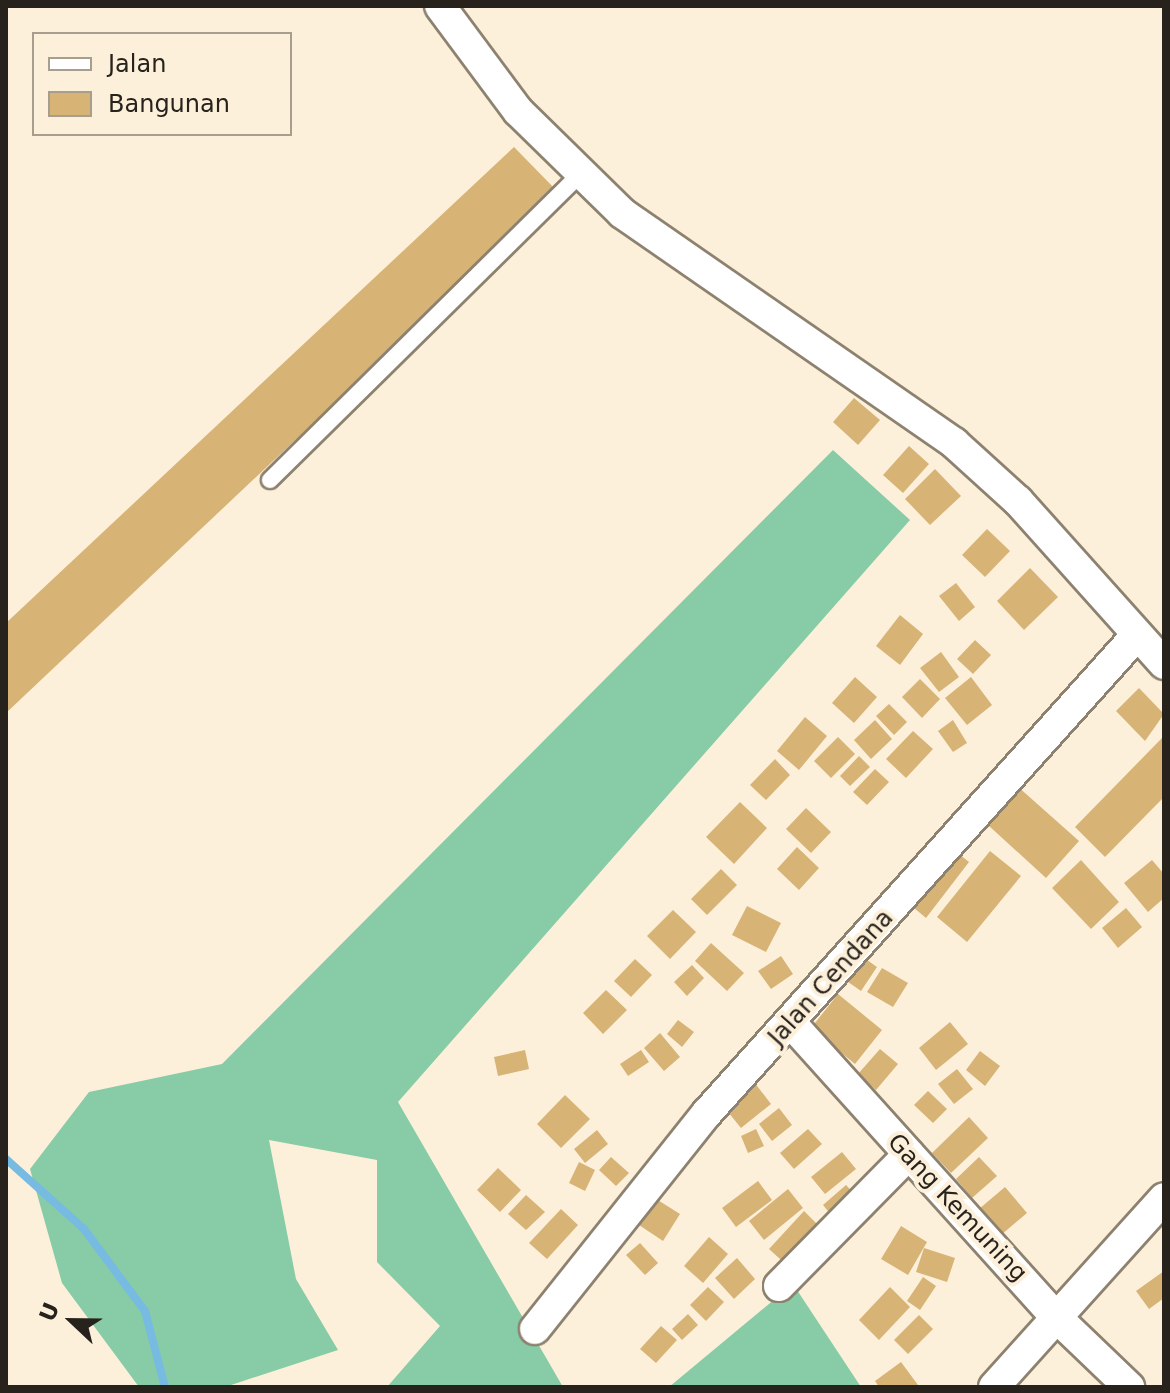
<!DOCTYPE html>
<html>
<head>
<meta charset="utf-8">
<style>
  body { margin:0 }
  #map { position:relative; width:1170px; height:1393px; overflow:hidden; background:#fdf0db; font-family:"DejaVu Sans",sans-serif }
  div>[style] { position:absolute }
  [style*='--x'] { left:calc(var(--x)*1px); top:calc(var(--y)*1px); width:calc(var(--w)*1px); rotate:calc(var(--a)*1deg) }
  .forest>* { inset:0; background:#87cca6 }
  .stream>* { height:8px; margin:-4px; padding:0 4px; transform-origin:4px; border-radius:4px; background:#77bae2 }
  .building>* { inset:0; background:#d7b376 }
  .roads { filter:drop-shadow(2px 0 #8d826f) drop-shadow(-2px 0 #8d826f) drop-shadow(0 2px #8d826f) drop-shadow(0 -2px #8d826f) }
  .lane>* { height:16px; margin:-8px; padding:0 8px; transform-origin:8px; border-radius:8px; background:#fff }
  .street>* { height:30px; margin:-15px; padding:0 15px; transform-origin:15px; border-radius:15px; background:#fff }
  span { translate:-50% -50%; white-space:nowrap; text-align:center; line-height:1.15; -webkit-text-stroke:8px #fdf0db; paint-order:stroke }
  .street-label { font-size:24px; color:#27221b }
  .frame { position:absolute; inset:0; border:8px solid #27221b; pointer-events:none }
  .legend { position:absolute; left:32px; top:32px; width:260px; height:104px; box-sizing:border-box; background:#fdf0db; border:2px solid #a79e8e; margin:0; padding:10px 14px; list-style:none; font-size:24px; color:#27221b }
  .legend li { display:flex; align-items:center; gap:16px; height:40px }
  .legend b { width:40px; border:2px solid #a79e8e }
  .north { position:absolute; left:32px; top:1281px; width:80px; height:80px; -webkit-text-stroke:6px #fdf0db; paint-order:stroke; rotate:292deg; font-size:22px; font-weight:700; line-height:32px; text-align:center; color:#27221b }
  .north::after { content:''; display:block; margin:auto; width:28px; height:36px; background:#27221b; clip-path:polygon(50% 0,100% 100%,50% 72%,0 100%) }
</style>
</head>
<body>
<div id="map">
  <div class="forest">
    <div style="clip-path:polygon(833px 450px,910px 520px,398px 1102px,563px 1387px,387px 1387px,440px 1326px,377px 1262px,377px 1160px,269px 1140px,296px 1279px,338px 1350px,225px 1387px,139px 1387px,62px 1283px,30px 1169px,89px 1092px,222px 1064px)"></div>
    <div style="clip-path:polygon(793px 1284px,861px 1387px,669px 1387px)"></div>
  </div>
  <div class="stream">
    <div style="--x:6;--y:1159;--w:105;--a:41.9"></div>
    <div style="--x:84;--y:1229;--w:102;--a:53.4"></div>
    <div style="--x:145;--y:1311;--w:79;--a:75.3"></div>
  </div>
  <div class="building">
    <div style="clip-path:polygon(514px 147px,558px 192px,6px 713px,6px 623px)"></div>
    <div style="clip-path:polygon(854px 398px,880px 420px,858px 445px,833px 422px)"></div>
    <div style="clip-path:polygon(909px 446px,929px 464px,903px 493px,883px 475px)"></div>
    <div style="clip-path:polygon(935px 469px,961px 496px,930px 525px,905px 499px)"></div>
    <div style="clip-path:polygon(987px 529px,1010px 551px,985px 577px,962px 555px)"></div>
    <div style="clip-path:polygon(1030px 568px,1058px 597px,1024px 630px,997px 601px)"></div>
    <div style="clip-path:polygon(956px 583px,975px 607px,959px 621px,939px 596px)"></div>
    <div style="clip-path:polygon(900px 615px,923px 634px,900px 665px,876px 646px)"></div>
    <div style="clip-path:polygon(975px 640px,991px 655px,973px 674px,957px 659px)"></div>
    <div style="clip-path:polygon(941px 652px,959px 677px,939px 692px,920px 668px)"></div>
    <div style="clip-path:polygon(855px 677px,877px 697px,854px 723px,832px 703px)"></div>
    <div style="clip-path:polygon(971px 677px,992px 705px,967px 725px,945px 698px)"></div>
    <div style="clip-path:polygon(920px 679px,940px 699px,922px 718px,902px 697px)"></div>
    <div style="clip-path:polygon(1139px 688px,1164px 714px,1145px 741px,1116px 711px)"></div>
    <div style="clip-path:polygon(889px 704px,907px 722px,894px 735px,876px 716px)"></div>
    <div style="clip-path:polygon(805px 717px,827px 736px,799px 770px,777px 751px)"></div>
    <div style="clip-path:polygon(875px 720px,892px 739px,871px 759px,854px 740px)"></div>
    <div style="clip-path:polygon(953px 720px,967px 743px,953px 752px,938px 731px)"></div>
    <div style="clip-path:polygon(913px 731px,933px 749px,906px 778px,886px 759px)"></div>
    <div style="clip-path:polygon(838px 737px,855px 754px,831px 778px,814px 761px)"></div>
    <div style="clip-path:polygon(1162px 738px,1164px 797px,1105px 857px,1075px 827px)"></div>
    <div style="clip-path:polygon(859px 756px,870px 767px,850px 786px,840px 776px)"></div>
    <div style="clip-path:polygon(775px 759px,790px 775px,766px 800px,750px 785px)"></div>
    <div style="clip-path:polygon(875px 769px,889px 782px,867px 805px,853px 792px)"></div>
    <div style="clip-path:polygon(1008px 778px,1079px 841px,1046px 878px,976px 814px)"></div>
    <div style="clip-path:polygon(740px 802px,767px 828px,734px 864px,706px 837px)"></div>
    <div style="clip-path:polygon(806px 808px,831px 832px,811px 853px,786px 829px)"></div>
    <div style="clip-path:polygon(797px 847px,819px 868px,799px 890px,777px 869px)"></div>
    <div style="clip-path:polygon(950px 847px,969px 862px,926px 918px,907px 902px)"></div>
    <div style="clip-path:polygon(990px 851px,1021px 876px,967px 942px,937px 917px)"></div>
    <div style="clip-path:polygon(1081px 860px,1119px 902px,1091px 929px,1052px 888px)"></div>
    <div style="clip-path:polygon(1152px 860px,1164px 874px,1164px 898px,1148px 912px,1124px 883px)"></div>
    <div style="clip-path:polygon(721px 869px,737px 885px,707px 915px,691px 899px)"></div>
    <div style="clip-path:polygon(747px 906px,781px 923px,766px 952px,732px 935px)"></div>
    <div style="clip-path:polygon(1126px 908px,1142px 927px,1118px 948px,1102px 928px)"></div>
    <div style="clip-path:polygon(673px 910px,696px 932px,670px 959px,647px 936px)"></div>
    <div style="clip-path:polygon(711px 943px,744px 973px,727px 991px,695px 961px)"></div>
    <div style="clip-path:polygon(857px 953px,877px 967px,861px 991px,841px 977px)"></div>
    <div style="clip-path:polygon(781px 956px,793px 974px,771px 989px,758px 971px)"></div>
    <div style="clip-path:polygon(635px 959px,652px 975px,631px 997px,614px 981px)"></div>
    <div style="clip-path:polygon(692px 965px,704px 978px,687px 996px,674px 982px)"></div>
    <div style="clip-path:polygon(882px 968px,908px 983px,893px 1007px,867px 992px)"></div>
    <div style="clip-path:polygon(606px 990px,627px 1010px,603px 1034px,583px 1013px)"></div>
    <div style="clip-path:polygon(838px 994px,882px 1030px,855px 1064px,811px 1028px)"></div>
    <div style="clip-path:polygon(678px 1020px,694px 1032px,682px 1047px,667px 1034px)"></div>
    <div style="clip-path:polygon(950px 1022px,968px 1044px,936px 1070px,919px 1048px)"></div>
    <div style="clip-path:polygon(660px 1033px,680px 1057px,664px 1071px,644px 1048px)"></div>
    <div style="clip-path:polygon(880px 1049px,898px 1064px,876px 1090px,858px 1074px)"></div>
    <div style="clip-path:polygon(525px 1050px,529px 1069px,498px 1076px,494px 1057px)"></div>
    <div style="clip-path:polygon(641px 1050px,649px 1062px,628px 1076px,620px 1064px)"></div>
    <div style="clip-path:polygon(980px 1051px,1000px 1066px,985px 1086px,966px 1070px)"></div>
    <div style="clip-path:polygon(957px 1069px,973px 1089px,954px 1104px,938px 1084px)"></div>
    <div style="clip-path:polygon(751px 1078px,771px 1104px,741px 1128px,720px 1102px)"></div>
    <div style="clip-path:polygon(928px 1091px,947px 1109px,933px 1123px,914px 1105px)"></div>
    <div style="clip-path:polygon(565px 1095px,590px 1119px,561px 1148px,537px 1124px)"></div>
    <div style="clip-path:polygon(779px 1108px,792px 1125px,772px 1141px,759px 1124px)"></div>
    <div style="clip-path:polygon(969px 1117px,988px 1138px,951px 1173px,932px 1153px)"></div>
    <div style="clip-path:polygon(756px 1129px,764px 1146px,748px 1153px,741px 1136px)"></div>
    <div style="clip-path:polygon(808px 1129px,822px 1144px,794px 1169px,780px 1153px)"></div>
    <div style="clip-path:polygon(597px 1130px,608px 1144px,585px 1163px,574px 1149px)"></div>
    <div style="clip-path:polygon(842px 1152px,856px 1169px,825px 1194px,811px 1177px)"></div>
    <div style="clip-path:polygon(611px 1157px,629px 1173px,616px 1186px,599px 1170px)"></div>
    <div style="clip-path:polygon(979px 1157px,997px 1176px,972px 1198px,956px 1179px)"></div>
    <div style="clip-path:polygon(579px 1162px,595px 1170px,585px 1191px,569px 1183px)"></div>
    <div style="clip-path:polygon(498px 1168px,521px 1190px,500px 1212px,477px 1190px)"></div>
    <div style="clip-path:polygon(758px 1181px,772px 1200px,736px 1227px,722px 1208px)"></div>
    <div style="clip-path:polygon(846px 1185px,860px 1200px,836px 1221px,823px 1205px)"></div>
    <div style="clip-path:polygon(1005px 1187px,1027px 1213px,1001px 1235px,979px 1209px)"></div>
    <div style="clip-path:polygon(788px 1189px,803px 1208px,764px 1240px,749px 1221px)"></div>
    <div style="clip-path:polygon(526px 1195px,545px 1212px,526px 1230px,508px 1214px)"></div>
    <div style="clip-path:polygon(653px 1197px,680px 1214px,663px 1241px,636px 1223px)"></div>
    <div style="clip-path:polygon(561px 1209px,578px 1225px,547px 1259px,529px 1243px)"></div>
    <div style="clip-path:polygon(804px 1211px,826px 1233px,791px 1269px,769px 1249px)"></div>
    <div style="clip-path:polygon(901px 1226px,927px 1242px,908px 1275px,881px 1259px)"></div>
    <div style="clip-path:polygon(709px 1237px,728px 1254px,703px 1283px,684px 1266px)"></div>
    <div style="clip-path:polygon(640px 1243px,658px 1263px,645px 1275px,626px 1255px)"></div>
    <div style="clip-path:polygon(924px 1248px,955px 1258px,947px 1282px,916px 1272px)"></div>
    <div style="clip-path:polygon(737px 1258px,755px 1279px,734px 1299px,715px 1278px)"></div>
    <div style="clip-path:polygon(1164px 1271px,1164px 1298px,1149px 1309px,1136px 1291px)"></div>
    <div style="clip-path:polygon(923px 1277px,936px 1286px,920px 1310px,907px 1301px)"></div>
    <div style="clip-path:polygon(708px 1287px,724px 1302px,706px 1321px,690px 1305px)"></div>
    <div style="clip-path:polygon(890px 1287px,910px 1307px,879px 1340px,859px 1320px)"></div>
    <div style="clip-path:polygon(688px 1314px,698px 1325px,682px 1340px,672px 1329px)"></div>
    <div style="clip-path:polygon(919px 1315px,933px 1329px,908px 1354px,894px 1340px)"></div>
    <div style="clip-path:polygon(661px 1326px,677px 1340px,656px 1363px,640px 1349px)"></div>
    <div style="clip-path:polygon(901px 1362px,918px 1385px,879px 1387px,875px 1381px)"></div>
  </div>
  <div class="roads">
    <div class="lane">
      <div style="--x:270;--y:480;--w:436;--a:-44.6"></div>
    </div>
    <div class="street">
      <div style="--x:440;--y:6;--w:131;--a:53.4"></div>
      <div style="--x:518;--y:111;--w:146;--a:44.4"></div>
      <div style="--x:622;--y:213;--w:404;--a:34.7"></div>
      <div style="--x:954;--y:443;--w:86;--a:42.2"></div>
      <div style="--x:1018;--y:501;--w:219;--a:48.1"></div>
      <div style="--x:791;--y:1023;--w:394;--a:48"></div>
      <div style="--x:1055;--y:1316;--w:103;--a:43.8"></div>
      <div style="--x:779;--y:1286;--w:185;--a:-45.4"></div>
      <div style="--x:535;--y:1329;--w:276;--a:-51.5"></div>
      <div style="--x:707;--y:1113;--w:643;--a:-48.03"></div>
      <div style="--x:994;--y:1387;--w:254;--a:-48"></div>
    </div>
  </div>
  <div class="street-label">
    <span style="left:831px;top:978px;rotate:-48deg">Jalan Cendana</span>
    <span style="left:957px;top:1208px;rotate:47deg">Gang Kemuning</span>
  </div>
  <div class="frame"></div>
  <ul class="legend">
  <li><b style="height:10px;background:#fff"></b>Jalan</li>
  <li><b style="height:22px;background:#d7b376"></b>Bangunan</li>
  </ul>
  <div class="north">U</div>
</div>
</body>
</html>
